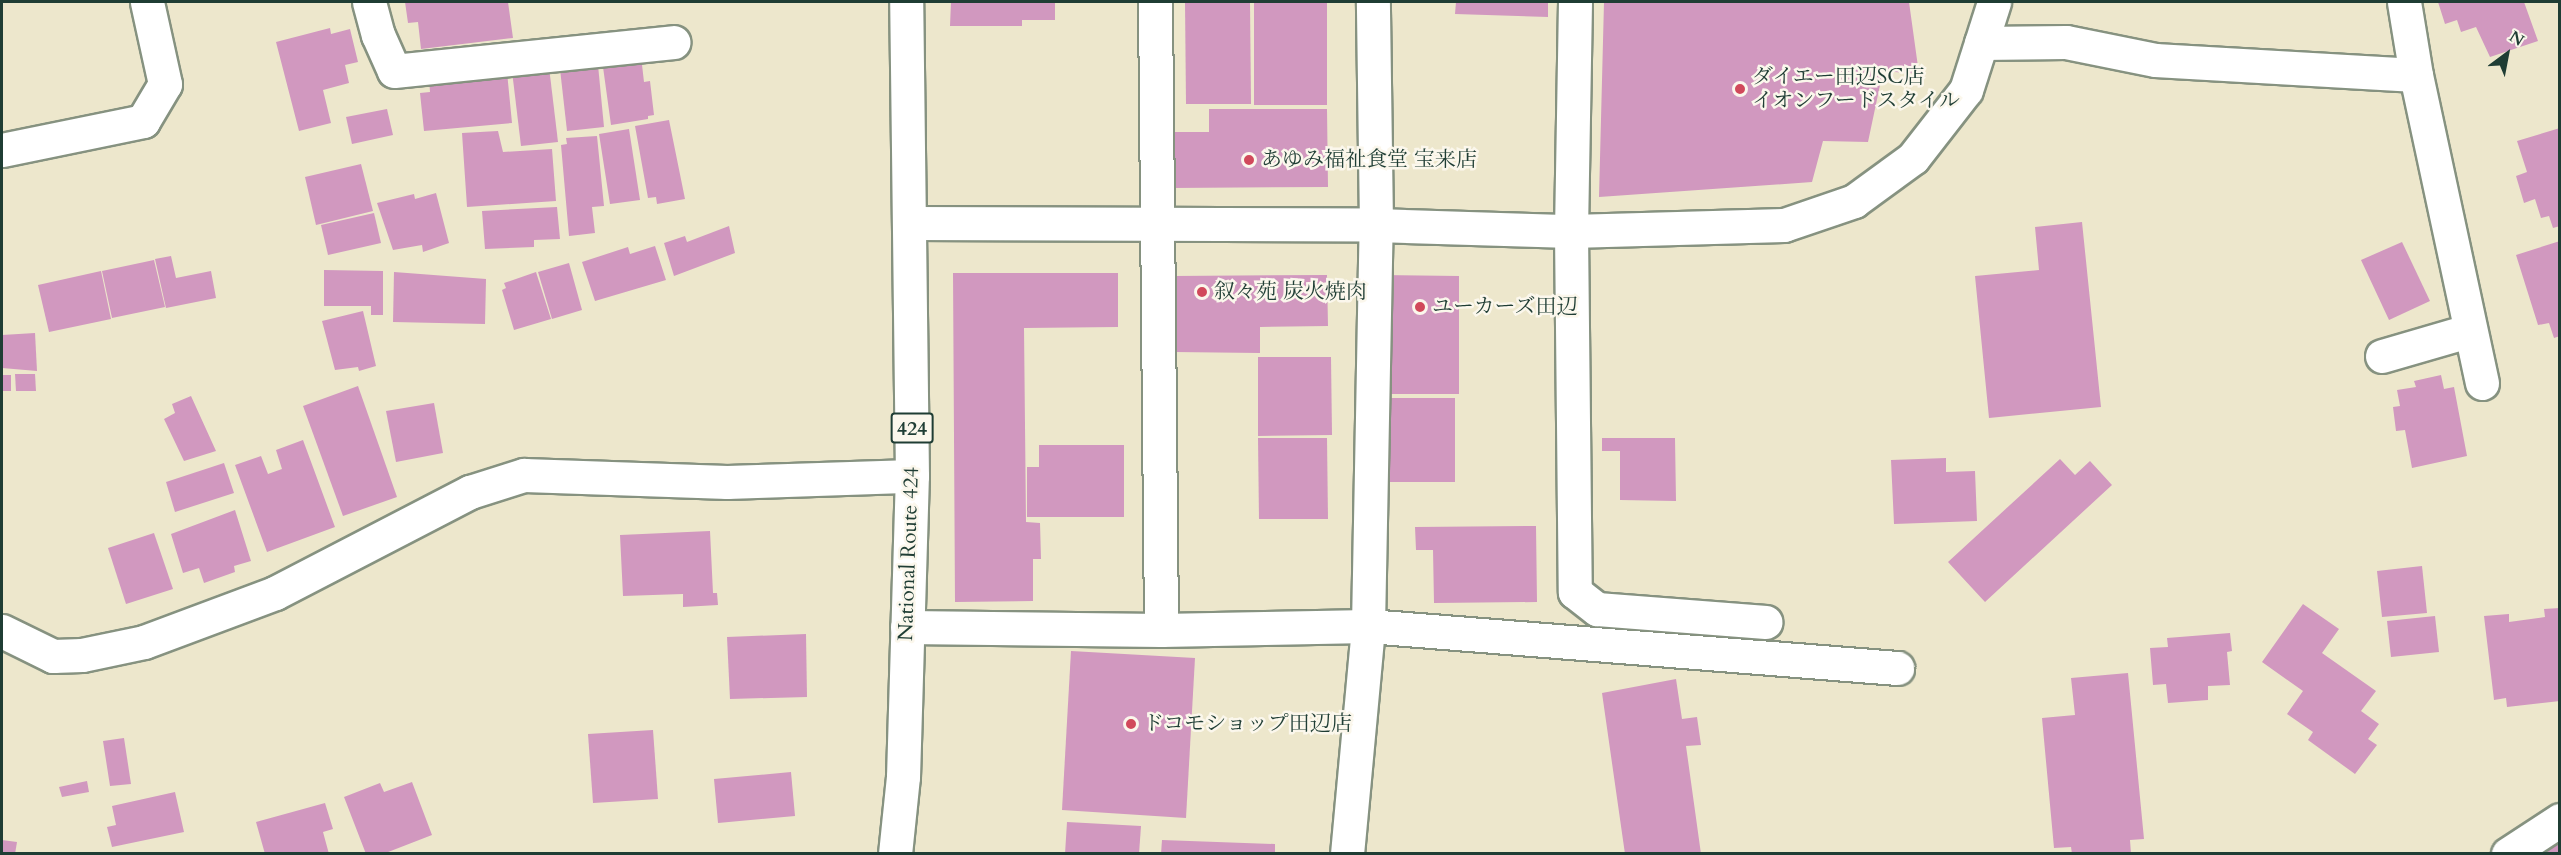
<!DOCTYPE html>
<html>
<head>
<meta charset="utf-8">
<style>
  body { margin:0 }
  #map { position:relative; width:2561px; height:855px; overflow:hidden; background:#ede7cc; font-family:Cardo,"Noto Serif JP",serif }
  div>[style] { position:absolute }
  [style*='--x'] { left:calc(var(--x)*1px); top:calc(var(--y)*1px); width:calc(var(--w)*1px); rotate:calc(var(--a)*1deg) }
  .building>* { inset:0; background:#d198bf }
  .roads { filter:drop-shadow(2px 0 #869280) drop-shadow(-2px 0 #869280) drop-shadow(0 2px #869280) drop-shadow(0 -2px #869280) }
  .minor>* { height:33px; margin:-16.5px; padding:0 16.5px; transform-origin:16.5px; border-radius:16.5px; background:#fff }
  .highway>* { height:33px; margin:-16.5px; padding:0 16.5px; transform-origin:16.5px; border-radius:16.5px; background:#fff }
  .dots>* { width:16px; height:16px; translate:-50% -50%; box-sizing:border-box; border:3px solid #fbf7ec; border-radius:50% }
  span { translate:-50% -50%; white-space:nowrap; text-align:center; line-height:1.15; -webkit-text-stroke:5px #fbf7ec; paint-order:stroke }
  .shield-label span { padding:2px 4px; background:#fbf7ec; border:2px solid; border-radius:4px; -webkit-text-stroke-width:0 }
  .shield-label { font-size:20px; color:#1f3d34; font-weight:700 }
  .poi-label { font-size:21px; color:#1f3d34 }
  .left { translate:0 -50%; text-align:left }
  .street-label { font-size:21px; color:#1f3d34 }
  .frame { position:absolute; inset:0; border:3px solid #1f3d34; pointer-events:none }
  .north { position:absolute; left:2477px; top:24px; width:60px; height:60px; -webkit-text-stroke:4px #fbf7ec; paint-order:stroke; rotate:32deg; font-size:16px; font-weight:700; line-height:24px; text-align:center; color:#1f3d34 }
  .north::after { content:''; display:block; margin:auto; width:21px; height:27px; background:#1f3d34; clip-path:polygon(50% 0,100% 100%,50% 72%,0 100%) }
</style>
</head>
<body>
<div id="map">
  <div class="building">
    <div style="clip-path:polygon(405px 2px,508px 2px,513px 38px,421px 49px,418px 22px,408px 23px)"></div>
    <div style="clip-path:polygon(951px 2px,1055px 2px,1055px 20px,1022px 20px,1022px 26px,950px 26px)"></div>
    <div style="clip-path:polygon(1185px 2px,1250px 2px,1251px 104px,1186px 104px)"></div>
    <div style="clip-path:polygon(1254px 2px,1327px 2px,1327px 105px,1254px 105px)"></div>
    <div style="clip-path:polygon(1456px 2px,1548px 2px,1548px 17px,1455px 14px)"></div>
    <div style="clip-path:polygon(1604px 2px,1909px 2px,1919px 74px,1883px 71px,1868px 142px,1823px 141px,1812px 182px,1599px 197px)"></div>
    <div style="clip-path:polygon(2438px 2px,2524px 2px,2538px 41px,2490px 57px,2476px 27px,2461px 32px,2457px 20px,2445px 24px)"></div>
    <div style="clip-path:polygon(330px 28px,331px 34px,350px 29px,358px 62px,345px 65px,349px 83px,323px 90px,331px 123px,299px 131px,276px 42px)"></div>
    <div style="clip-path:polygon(641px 56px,644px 82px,650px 81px,654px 115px,648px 116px,648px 119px,611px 125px,603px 67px)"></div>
    <div style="clip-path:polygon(598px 65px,604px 127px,567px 131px,560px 69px)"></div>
    <div style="clip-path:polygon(549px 67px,558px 142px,521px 146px,512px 71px)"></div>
    <div style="clip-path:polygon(507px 72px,512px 123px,424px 131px,420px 93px,430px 92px,429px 78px)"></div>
    <div style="clip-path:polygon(387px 109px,393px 135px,352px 144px,346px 117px)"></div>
    <div style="clip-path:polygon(1209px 109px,1327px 109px,1328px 187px,1171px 188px,1171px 132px,1209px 132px)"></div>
    <div style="clip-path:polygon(669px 120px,685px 199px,657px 204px,656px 197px,648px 198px,635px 126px)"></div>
    <div style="clip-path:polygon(2560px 128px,2560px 226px,2553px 228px,2549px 216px,2541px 218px,2535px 199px,2524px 203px,2516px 176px,2527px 172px,2517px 141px)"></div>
    <div style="clip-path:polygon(629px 129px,640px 200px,610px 204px,599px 134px)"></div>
    <div style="clip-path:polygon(498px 131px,503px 152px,552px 149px,556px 201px,467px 207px,462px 133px)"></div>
    <div style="clip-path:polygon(597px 136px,604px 206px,592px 207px,595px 233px,569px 236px,561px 145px,567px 144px,566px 138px)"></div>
    <div style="clip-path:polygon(361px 164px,373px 211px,316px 225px,305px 177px)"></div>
    <div style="clip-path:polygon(436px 193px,449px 243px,423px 252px,422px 245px,393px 250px,377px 203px,414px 194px,415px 199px)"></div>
    <div style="clip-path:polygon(557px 207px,560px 239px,534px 240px,534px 247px,485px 249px,482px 211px)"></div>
    <div style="clip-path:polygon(374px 213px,381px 243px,328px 255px,321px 225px)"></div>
    <div style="clip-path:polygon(2082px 222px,2101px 407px,1989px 418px,1975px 276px,2039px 270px,2035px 227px)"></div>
    <div style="clip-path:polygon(729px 226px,735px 253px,674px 276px,664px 243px,685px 236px,687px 242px)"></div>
    <div style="clip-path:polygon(2560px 241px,2560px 336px,2554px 338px,2549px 323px,2538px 325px,2516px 255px)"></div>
    <div style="clip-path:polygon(2402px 242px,2430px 301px,2389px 320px,2361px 260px)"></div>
    <div style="clip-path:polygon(655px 246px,666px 280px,595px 301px,582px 262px,628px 247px,630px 254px)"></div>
    <div style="clip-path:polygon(171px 256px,176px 278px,211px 271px,216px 298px,166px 308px,155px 259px)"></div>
    <div style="clip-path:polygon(154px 260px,165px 307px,112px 318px,102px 271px)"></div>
    <div style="clip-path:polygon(569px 263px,582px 310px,552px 319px,538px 272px)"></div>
    <div style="clip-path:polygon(324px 270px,383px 271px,383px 315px,371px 315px,371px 306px,324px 306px)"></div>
    <div style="clip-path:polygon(101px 271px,111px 319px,49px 332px,38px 285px)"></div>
    <div style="clip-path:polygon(394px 272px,486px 279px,485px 324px,393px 322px)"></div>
    <div style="clip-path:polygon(536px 272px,551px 319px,514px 330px,502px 290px,506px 288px,504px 283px)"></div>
    <div style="clip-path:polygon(953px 273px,1118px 273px,1118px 327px,1024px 328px,1026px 522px,1040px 523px,1041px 559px,1033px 559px,1033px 601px,955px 602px)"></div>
    <div style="clip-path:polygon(1327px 275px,1328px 326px,1260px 327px,1260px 353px,1174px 352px,1174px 276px)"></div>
    <div style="clip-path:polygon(1381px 275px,1459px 276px,1459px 394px,1387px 394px)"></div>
    <div style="clip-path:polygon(363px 311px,376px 366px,359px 371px,358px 367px,335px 370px,322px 321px)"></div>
    <div style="clip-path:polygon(35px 333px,37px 371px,2px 368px,2px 335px)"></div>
    <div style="clip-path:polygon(1258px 357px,1331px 357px,1332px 435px,1258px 436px)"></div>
    <div style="clip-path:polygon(15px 374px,35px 374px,36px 391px,16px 391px)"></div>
    <div style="clip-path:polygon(2px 375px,11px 375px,11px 391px,2px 391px)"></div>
    <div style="clip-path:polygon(2441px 375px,2444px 389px,2454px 387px,2467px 456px,2412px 468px,2405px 430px,2396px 431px,2393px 407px,2400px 406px,2397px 390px,2416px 387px,2414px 381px)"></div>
    <div style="clip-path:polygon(358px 386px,397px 497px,343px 516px,303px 406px)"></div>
    <div style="clip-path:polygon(191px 396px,216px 451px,184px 461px,164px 419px,175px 413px,172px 404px)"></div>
    <div style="clip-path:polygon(1382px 398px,1455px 398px,1455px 482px,1381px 482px)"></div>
    <div style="clip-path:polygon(434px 403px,443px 453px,396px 462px,386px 411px)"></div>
    <div style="clip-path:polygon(1258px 438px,1327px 438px,1328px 519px,1259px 519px)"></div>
    <div style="clip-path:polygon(1602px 438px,1675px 438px,1676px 501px,1620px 500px,1620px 451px,1602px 451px)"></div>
    <div style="clip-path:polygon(303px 440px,335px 527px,267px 552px,235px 465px,261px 456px,268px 474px,282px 469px,276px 450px)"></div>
    <div style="clip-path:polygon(1039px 445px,1124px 445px,1124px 517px,1027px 517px,1027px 467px,1039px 467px)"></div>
    <div style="clip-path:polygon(1946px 458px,1946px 472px,1975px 471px,1977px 521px,1894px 524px,1891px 460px)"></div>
    <div style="clip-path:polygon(2060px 459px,2075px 475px,2090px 461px,2112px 485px,1985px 602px,1948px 562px)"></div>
    <div style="clip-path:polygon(224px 463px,234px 493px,175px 512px,166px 482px)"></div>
    <div style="clip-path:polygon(235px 510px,251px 561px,234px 566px,235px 572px,204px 583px,199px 568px,183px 573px,171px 534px)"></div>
    <div style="clip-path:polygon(1536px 526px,1537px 602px,1434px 603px,1433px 550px,1416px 550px,1415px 527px)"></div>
    <div style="clip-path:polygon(710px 531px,713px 593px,717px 593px,718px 605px,683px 607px,683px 594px,623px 596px,620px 535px)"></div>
    <div style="clip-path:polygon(154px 533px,173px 589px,126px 604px,108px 548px)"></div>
    <div style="clip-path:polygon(2422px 566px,2427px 613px,2382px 617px,2377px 571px)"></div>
    <div style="clip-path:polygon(2303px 604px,2339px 629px,2322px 653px,2376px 691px,2361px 711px,2379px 724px,2368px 739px,2377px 745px,2355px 774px,2308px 740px,2313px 732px,2287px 714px,2303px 691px,2262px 662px)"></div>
    <div style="clip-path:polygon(2560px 608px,2560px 701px,2507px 707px,2506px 698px,2494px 700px,2484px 616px,2509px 614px,2509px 622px,2545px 617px,2544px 609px)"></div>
    <div style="clip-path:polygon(2435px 616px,2439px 652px,2391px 657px,2387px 621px)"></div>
    <div style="clip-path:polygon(2230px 633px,2232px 651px,2227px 652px,2230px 685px,2208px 686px,2208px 700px,2168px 703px,2166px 684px,2153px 685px,2150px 648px,2168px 647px,2167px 638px)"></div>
    <div style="clip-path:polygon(806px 634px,807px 697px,730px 699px,727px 637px)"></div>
    <div style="clip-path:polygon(1071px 651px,1195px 658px,1186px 818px,1062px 810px)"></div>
    <div style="clip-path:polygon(2128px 673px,2144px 839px,2130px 840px,2131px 854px,2072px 854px,2071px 847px,2054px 848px,2042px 718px,2075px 715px,2071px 678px)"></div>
    <div style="clip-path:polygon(1676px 679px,1682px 719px,1697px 717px,1701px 745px,1686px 746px,1701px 854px,1625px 854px,1602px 693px)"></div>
    <div style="clip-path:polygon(653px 730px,658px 799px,593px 803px,588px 734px)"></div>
    <div style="clip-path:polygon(124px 738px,131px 784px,110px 786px,103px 741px)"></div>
    <div style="clip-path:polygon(791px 772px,795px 816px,718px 823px,714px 779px)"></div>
    <div style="clip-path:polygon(87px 781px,89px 792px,62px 797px,59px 787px)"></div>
    <div style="clip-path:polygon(412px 782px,432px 835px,383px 854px,366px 854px,344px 797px,380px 783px,384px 792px)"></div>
    <div style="clip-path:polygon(175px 792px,184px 832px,112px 847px,107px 827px,116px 825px,112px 806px)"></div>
    <div style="clip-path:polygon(325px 803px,333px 829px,323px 832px,329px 854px,265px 854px,256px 822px)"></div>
    <div style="clip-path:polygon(1067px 822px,1141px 826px,1139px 854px,1065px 854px)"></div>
    <div style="clip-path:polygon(2px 840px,17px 842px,15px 854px,2px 854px)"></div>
    <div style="clip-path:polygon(1162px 840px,1275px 844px,1275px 854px,1161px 854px)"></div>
    <div style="clip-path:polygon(2560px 844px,2560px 854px,2549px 854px,2547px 849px)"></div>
  </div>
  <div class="roads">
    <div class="minor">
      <div style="--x:369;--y:2;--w:34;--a:75"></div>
      <div style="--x:378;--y:35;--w:39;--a:66"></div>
      <div style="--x:394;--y:71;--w:281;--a:-5.9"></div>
      <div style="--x:1155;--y:2;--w:628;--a:89.45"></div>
      <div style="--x:1575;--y:2;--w:229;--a:91"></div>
      <div style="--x:1571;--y:231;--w:361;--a:89.4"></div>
      <div style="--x:1575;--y:592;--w:28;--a:38"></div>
      <div style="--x:1597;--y:609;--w:169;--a:4.4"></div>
      <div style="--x:2404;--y:2;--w:74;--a:80.7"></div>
      <div style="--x:2416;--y:75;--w:315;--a:77.9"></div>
      <div style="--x:1981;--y:43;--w:85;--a:-0.7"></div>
      <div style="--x:2066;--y:42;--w:91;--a:11.4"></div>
      <div style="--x:2155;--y:60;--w:261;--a:3.3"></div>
      <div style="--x:2;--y:150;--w:144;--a:-11.6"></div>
      <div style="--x:143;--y:121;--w:43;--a:-59.3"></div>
      <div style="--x:165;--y:84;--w:84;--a:-102.4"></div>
      <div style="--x:912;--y:223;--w:464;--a:0.2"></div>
      <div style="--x:1376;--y:225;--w:195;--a:1.8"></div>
      <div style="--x:1571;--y:231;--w:213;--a:-1.6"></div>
      <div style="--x:1784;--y:225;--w:74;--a:-18.9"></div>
      <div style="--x:1854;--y:201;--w:73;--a:-36.1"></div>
      <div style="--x:1913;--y:158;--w:86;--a:-52.1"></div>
      <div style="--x:1966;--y:90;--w:92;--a:-72.3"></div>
      <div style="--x:2382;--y:356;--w:90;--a:-16.2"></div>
      <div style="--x:907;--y:627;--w:254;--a:0.7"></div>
      <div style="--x:1161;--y:630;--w:207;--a:-1.1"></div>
      <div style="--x:1368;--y:626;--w:531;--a:4.54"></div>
      <div style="--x:2;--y:631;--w:57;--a:26.1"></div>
      <div style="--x:53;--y:656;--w:29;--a:-2"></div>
      <div style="--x:82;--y:655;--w:63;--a:-11.8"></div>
      <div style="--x:144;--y:642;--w:140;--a:-20.5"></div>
      <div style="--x:275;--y:593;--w:220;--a:-27.4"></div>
      <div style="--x:470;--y:492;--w:57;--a:-17.5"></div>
      <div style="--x:524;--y:475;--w:203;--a:2"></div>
      <div style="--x:727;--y:482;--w:185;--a:-1.9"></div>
      <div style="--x:1347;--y:854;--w:229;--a:-84.7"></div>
      <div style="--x:1368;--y:626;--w:401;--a:-88.9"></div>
      <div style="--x:1376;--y:225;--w:223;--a:-90.8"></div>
      <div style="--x:2508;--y:854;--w:62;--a:-33.2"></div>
    </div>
    <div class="highway">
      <div style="--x:895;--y:854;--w:77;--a:-84.1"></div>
      <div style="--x:903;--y:777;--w:301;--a:-88.3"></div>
      <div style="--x:912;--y:476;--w:474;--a:-90.7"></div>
    </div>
  </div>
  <div class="dots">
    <div style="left:1740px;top:89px;background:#d1495b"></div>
    <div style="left:1249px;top:160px;background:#d1495b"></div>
    <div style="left:1202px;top:292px;background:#d1495b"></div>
    <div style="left:1420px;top:307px;background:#d1495b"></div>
    <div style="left:1131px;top:724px;background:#d1495b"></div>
  </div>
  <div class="shield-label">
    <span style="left:912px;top:428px">424</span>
  </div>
  <div class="poi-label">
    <span class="left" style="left:1752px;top:89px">ダイエー田辺SC店<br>イオンフードスタイル</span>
    <span class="left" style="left:1261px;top:160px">あゆみ福祉食堂 宝来店</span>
    <span class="left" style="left:1214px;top:292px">叙々苑 炭火焼肉</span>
    <span class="left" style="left:1432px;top:307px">ユーカーズ田辺</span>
    <span class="left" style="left:1143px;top:724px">ドコモショップ田辺店</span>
  </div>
  <div class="street-label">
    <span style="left:909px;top:554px;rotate:-88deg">National Route 424</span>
  </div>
  <div class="frame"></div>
  <div class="north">N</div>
</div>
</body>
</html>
